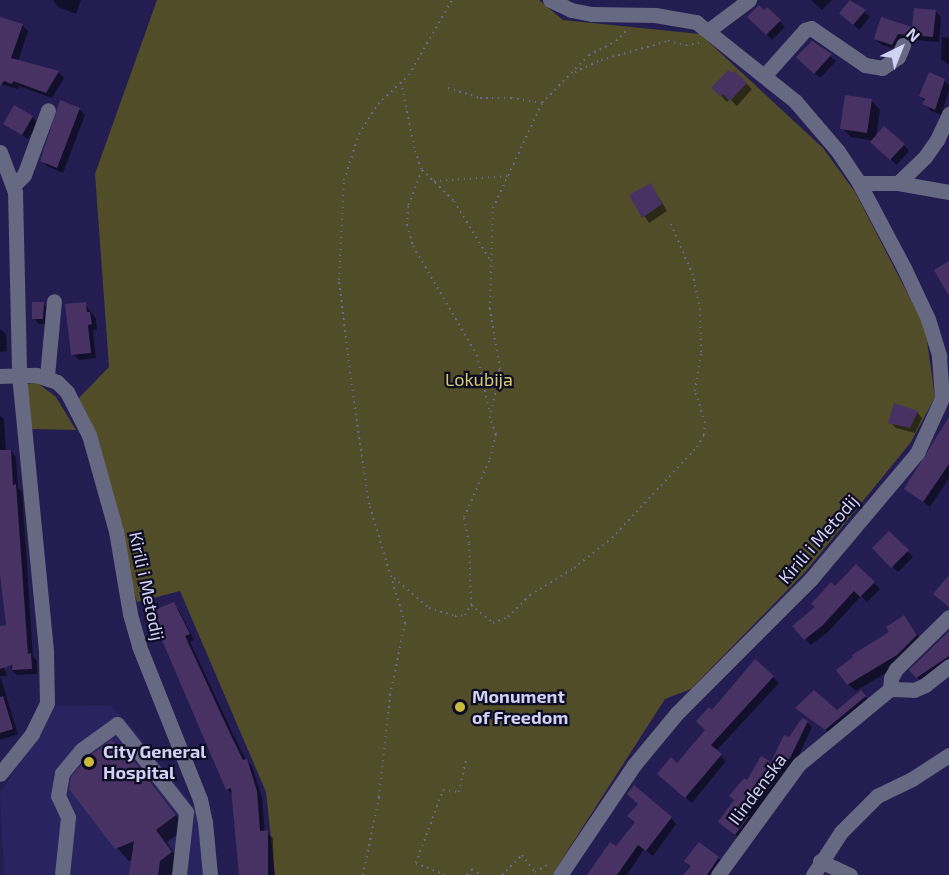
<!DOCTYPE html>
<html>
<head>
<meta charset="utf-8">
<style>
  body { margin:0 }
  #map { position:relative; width:949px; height:875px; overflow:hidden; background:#231d52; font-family:"Exo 2",sans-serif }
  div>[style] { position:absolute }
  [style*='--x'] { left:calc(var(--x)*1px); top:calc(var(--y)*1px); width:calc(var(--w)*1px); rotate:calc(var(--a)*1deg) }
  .built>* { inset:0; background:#29235f }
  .green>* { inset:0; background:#514d29 }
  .shadow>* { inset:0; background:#0007 }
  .building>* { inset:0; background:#483263 }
  .path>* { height:2px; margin-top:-1px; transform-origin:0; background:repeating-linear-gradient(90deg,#6c6996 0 1.5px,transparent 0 6px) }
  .minor>* { height:15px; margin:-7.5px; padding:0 7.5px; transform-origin:7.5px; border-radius:7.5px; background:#676881 }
  .dots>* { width:16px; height:16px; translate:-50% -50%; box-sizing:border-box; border:3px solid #0e0c23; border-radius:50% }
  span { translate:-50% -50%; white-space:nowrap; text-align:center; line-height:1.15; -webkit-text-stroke:4.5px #0e0c23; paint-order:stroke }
  .park-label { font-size:18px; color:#d7ce72 }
  .street-label { font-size:18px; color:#d0d1f3 }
  .poi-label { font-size:18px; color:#d0d1f3; font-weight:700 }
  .left { translate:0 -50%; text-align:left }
  .north { position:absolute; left:871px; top:18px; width:60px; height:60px; -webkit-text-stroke:4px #0e0c23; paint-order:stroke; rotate:43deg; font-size:16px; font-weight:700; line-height:24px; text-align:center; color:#d0d1f3 }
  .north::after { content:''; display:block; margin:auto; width:21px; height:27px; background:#d0d1f3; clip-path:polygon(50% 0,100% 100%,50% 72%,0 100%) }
</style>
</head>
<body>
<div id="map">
  <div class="built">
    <div style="clip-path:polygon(110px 705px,135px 731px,196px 810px,204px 875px,4px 875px,0 793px,56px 706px)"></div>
  </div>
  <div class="green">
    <div style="clip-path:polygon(157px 0,539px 0,563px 20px,700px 34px,823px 148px,855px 192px,925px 327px,935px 397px,911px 442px,806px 571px,691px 689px,665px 699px,552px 875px,275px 875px,266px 792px,180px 591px,137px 602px,77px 400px,109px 367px,95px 174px)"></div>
    <div style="clip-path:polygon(35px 381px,56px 397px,76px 430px,30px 429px,26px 385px)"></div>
  </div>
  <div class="shadow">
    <div style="clip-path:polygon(53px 0,81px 0,76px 14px,58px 7px)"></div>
    <div style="clip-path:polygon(811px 0,832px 0,822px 10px)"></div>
    <div style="clip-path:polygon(852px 0,870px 17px,859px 30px,841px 13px)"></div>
    <div style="clip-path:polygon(767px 9px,785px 27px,772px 40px,749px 17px)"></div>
    <div style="clip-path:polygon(935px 11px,941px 17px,939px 42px,904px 39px,898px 50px,882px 45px,876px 39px,913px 29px)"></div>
    <div style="clip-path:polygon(0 18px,22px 25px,28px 31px,18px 62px,58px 72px,64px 78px,52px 98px,19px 86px,18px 89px,0 84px)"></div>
    <div style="clip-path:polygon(942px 37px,949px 38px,949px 65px,941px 59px)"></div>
    <div style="clip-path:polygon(812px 43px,836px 61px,820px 78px,798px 57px)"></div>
    <div style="clip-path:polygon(735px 73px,752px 89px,737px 106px,730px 99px,727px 102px,713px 88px)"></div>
    <div style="clip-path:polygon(944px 80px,949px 85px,949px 90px,941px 115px,930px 110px,921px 96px)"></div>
    <div style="clip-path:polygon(871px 100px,880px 110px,876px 137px,904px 145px,909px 151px,897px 165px,878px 148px,874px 141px,851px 137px,842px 128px)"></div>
    <div style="clip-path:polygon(79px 109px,85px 115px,63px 173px,47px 166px,41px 160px)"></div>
    <div style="clip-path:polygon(32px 117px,38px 123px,28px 139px,5px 123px)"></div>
    <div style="clip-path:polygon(651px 185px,667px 211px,649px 223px,631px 195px)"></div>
    <div style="clip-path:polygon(43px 304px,49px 309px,48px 324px,39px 324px,33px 318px)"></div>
    <div style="clip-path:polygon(85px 304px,96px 319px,97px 330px,93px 330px,96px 358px,79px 360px,73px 354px)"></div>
    <div style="clip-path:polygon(0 329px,6px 334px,7px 351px,0 352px)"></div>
    <div style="clip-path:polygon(917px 412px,922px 418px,915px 433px,896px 428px,890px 422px)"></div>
    <div style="clip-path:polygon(0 415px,4px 419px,6px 452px,11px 451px,16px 457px,18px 488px,22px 492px,33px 657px,37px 661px,37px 674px,17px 675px,11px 669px,9px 615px,0 555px)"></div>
    <div style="clip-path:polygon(949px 427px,949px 478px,930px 507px,906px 489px)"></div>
    <div style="clip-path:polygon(889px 533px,913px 557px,898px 572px,874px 548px)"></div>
    <div style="clip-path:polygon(857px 566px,880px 589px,867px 602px,861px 596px,828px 632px,811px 645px,794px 626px,817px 607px)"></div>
    <div style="clip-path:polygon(174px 604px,179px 610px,194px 640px,190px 642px,234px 736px,246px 760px,252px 766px,262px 798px,265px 832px,273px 838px,274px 875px,240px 875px,233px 795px,227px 789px)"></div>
    <div style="clip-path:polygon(904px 617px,924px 643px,904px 662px,856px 691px,848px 684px)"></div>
    <div style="clip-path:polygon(949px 632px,949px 664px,923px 683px,911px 670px)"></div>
    <div style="clip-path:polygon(0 657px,7px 676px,0 676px,18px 734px,0 740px)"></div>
    <div style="clip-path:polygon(755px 661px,779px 683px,716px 751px,726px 761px,692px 803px,664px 779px,707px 730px,712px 712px)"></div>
    <div style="clip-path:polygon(861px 692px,870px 702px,831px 734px,803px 713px,837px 711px)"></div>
    <div style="clip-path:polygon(807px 722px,812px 727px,796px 762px,741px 839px,725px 827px,789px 739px)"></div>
    <div style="clip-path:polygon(131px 760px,187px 828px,167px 842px,183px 867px,171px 875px,131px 875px,133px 859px,129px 861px,117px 848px,71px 788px)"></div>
    <div style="clip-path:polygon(671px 818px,676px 824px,653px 856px,644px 849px,627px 875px,588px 875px,616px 848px)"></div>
    <div style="clip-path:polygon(718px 858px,725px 865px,718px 875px,685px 875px)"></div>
  </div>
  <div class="building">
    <div style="clip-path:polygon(850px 0,866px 10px,853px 25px,839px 13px)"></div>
    <div style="clip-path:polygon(759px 5px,764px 10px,767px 7px,781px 20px,766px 35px,747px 17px)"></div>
    <div style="clip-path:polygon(914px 8px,936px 10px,933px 37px,898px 34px,892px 45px,874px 39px,881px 17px,912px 27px)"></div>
    <div style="clip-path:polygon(0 17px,23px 24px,11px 58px,59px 71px,46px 93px,13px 81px,12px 84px,4px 81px,0 86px)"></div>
    <div style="clip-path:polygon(812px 41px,832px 54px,814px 74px,796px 57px)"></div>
    <div style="clip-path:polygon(728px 70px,732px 73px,735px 71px,747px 83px,730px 101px,723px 94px,721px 97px,711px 88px)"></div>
    <div style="clip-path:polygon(929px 72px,945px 79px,935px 110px,922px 104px,925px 99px,919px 96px)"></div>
    <div style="clip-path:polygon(845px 95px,872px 99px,867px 133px,840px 129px)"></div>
    <div style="clip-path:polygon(60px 100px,80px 108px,57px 168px,40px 161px)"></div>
    <div style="clip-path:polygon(14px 105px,33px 116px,22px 135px,3px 124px)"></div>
    <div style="clip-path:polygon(884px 126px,905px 144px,890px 160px,870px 142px)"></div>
    <div style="clip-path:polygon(651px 183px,662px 204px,642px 218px,629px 195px)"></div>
    <div style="clip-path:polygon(949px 261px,949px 296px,934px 270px)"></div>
    <div style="clip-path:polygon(32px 302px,44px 302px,43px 319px,32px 319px)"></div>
    <div style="clip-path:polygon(86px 302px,87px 312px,90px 312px,92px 324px,88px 325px,91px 353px,71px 355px,65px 304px)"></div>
    <div style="clip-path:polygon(894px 403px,918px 411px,910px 428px,888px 423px)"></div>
    <div style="clip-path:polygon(949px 417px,949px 464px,923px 502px,904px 489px)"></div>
    <div style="clip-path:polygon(0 450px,11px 450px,13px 485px,16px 484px,28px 654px,31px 653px,32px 669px,12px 670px,12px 665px,0 669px,0 626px,6px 625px,0 574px)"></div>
    <div style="clip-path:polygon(889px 531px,909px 550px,891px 568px,872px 548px)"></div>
    <div style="clip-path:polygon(856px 564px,875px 582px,860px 597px,854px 591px,822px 626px,804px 640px,792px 626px,815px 607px,811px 604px,831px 582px,835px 586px)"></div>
    <div style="clip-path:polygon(949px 575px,949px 607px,933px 594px)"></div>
    <div style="clip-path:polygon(174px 602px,190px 634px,185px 636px,228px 729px,243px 760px,247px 759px,257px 791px,260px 831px,268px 830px,268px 875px,239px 875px,231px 788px,226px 790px,153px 619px,157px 617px,154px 610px)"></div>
    <div style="clip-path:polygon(904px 615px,917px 635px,897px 655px,847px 685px,836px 670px,853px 657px,852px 655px,889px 632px,886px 627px)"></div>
    <div style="clip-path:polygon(949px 631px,949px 656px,916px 678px,909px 670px)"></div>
    <div style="clip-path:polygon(755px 659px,774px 676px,711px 745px,722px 754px,685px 798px,657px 774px,671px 757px,677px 763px,705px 730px,696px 721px,709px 707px,712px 710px)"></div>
    <div style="clip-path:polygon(814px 690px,837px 710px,861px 690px,866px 696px,825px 730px,795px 708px)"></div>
    <div style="clip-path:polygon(3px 696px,13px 729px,0 733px,0 697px)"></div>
    <div style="clip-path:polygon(802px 718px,808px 721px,791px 756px,771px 786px,747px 815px,749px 816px,735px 835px,718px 822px,734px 800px,729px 796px,744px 778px,747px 780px,761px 756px,771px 762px,784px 735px,789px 737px)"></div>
    <div style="clip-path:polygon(111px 740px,129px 759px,131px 758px,176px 815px,156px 830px,172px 852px,160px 861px,158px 875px,129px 875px,134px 841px,115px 849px,69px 789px,71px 777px,88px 757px)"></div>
    <div style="clip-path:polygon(634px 785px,672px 817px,646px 851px,638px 845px,617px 875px,587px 875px,610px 842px,616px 846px,635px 822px,627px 816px,638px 804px,627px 794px)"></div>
    <div style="clip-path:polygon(699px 842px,719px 857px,707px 875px,683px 875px,691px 866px,684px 861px)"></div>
  </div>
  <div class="path">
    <div style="--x:575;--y:72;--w:29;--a:-25"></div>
    <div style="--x:601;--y:60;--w:70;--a:-15.8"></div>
    <div style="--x:668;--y:41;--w:18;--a:13"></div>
    <div style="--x:686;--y:45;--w:13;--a:-9"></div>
    <div style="--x:401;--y:82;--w:70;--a:78.5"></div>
    <div style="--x:415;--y:151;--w:20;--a:70"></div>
    <div style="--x:422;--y:170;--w:39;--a:111"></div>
    <div style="--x:408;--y:206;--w:19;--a:93"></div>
    <div style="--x:407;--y:225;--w:22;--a:74"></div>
    <div style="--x:413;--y:246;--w:126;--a:59.6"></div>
    <div style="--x:477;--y:355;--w:60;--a:77.6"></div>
    <div style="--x:448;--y:88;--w:34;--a:17"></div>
    <div style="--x:480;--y:98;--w:31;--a:0"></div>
    <div style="--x:511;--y:98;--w:31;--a:9"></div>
    <div style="--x:422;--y:170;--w:45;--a:44.1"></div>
    <div style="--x:454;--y:201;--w:69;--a:58.6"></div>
    <div style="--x:434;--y:181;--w:75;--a:-3.8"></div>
    <div style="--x:394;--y:578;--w:46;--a:40.6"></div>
    <div style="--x:429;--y:608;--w:27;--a:17"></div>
    <div style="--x:455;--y:616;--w:10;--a:-6"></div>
    <div style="--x:465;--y:615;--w:12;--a:-59"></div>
    <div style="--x:471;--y:605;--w:62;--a:-91.8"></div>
    <div style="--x:469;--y:543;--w:26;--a:-101"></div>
    <div style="--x:464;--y:517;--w:64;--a:-65.9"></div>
    <div style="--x:490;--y:459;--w:26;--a:-77"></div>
    <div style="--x:496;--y:434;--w:17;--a:-111"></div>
    <div style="--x:490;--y:418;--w:50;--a:-78.5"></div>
    <div style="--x:500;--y:369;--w:61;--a:-99.5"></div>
    <div style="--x:490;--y:309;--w:101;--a:-88.3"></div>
    <div style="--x:493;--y:208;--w:116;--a:-65"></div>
    <div style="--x:542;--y:103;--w:67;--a:-45.6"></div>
    <div style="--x:589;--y:55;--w:30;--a:-27"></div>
    <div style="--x:616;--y:41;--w:17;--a:-45"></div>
    <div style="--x:471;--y:605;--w:28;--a:39"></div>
    <div style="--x:493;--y:623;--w:16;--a:-22"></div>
    <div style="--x:508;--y:617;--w:31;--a:-45"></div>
    <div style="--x:530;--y:595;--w:52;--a:-31.5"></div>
    <div style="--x:574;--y:568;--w:48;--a:-38.3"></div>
    <div style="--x:612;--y:538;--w:125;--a:-47"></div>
    <div style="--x:697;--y:447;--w:14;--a:-60"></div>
    <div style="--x:704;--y:435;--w:12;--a:-85"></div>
    <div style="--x:705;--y:423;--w:34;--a:-107"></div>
    <div style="--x:695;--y:391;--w:39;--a:-81"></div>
    <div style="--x:701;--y:352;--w:42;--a:-91.4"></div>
    <div style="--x:700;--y:310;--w:36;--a:-101"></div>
    <div style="--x:693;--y:275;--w:58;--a:-113.5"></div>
    <div style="--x:363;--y:875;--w:80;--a:-78.4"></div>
    <div style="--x:379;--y:797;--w:103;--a:-83.8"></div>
    <div style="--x:390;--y:695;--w:74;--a:-78.2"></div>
    <div style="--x:405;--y:623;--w:124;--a:-106.8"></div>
    <div style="--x:369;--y:504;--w:102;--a:-98.4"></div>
    <div style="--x:354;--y:403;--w:124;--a:-97"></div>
    <div style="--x:339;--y:280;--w:100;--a:-87.1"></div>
    <div style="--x:344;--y:180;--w:48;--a:-71.9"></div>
    <div style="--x:359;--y:134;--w:36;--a:-58"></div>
    <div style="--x:378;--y:104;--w:42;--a:-43.1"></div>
    <div style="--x:409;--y:75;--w:86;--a:-60.2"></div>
    <div style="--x:445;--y:875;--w:31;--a:-158"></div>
    <div style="--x:416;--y:863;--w:78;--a:-69.7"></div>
    <div style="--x:443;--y:790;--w:16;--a:7"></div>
    <div style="--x:459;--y:792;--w:35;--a:-78"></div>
    <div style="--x:467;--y:875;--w:8;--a:-50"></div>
    <div style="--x:472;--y:869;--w:11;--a:34"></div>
    <div style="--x:502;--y:875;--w:28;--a:-45"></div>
    <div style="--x:522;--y:855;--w:21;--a:53"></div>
    <div style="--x:535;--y:872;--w:16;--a:-30"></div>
  </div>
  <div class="minor">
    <div style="--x:550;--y:0;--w:23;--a:25"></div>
    <div style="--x:571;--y:10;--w:21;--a:11"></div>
    <div style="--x:592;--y:14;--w:63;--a:0.9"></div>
    <div style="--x:655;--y:15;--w:42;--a:9.7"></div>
    <div style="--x:696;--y:22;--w:127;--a:38.6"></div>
    <div style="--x:795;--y:101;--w:65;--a:49.4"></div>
    <div style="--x:837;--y:150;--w:40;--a:56"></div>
    <div style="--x:859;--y:183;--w:96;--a:62.1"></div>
    <div style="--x:904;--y:268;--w:56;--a:64.8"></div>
    <div style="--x:928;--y:319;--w:39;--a:73"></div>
    <div style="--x:939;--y:356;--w:42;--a:85.9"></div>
    <div style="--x:942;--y:398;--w:60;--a:114.4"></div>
    <div style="--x:917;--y:453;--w:165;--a:130.1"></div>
    <div style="--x:811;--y:579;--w:190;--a:135"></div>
    <div style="--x:677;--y:713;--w:67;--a:129.6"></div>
    <div style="--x:634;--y:765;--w:133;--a:123.9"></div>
    <div style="--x:709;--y:30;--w:50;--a:-36.9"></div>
    <div style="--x:764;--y:76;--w:62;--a:-48.3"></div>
    <div style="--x:805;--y:30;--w:6;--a:-18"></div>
    <div style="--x:811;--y:28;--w:65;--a:34.4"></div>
    <div style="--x:865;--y:65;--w:17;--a:10"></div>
    <div style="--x:882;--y:68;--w:19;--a:-35"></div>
    <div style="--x:898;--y:57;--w:13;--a:-67"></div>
    <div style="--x:0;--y:152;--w:43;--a:69.4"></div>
    <div style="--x:15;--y:192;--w:183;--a:88.7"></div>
    <div style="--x:19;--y:375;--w:278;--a:84.4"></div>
    <div style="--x:46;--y:652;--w:51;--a:88.9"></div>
    <div style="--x:47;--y:703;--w:34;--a:116"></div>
    <div style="--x:32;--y:734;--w:51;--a:128.7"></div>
    <div style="--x:859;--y:183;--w:39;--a:0"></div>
    <div style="--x:898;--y:183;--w:37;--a:-44"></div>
    <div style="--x:925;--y:157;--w:21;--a:-55"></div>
    <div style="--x:937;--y:140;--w:29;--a:-65"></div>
    <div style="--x:898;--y:183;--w:52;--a:10"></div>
    <div style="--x:14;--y:185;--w:14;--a:-45"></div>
    <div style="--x:24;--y:175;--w:69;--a:-69.7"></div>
    <div style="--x:0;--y:376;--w:36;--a:-2"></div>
    <div style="--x:36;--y:375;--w:22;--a:18"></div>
    <div style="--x:57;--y:382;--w:14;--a:45"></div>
    <div style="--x:67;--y:392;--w:48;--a:62.9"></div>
    <div style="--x:89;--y:435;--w:100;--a:74.3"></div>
    <div style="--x:116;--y:531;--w:84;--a:80.4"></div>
    <div style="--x:130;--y:614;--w:33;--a:74"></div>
    <div style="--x:139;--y:646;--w:165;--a:68.3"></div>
    <div style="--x:200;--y:799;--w:24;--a:78"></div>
    <div style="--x:205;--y:822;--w:53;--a:84.6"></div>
    <div style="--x:47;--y:376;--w:75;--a:-84.7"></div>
    <div style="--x:890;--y:689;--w:24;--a:2"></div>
    <div style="--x:914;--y:690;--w:12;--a:-24"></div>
    <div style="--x:925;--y:685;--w:31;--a:-38"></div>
    <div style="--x:820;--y:861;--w:33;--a:25"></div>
    <div style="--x:62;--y:875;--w:58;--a:-84.1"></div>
    <div style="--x:68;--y:817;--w:23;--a:-115"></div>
    <div style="--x:58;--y:796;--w:23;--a:-80"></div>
    <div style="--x:62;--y:773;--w:30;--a:-50"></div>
    <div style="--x:81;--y:750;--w:44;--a:-35.8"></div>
    <div style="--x:117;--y:724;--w:112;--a:51.9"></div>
    <div style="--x:186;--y:812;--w:63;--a:96.3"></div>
    <div style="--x:718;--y:875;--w:137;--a:-53.9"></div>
    <div style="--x:799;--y:764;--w:118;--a:-39.5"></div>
    <div style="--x:890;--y:689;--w:11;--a:-85"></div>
    <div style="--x:891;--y:678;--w:10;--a:-61"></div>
    <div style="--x:896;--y:669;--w:74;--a:-44.5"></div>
    <div style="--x:813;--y:875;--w:51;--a:-56.9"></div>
    <div style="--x:841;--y:832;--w:51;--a:-45"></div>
    <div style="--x:877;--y:796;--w:39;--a:-26"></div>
    <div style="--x:912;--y:779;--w:44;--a:-33"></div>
  </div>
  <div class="dots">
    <div style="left:460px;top:707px;background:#c8bb3b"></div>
    <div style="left:89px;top:762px;background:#c8bb3b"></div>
  </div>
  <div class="park-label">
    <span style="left:479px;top:379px">Lokubija</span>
  </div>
  <div class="street-label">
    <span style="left:818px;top:539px;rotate:-49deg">Kirili i Metodij</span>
    <span style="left:147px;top:586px;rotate:78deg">Kirili i Metodij</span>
    <span style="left:757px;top:789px;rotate:-53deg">Ilindenska</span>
  </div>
  <div class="poi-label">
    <span class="left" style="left:472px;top:707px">Monument<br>of Freedom</span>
    <span class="left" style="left:103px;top:762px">City General<br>Hospital</span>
  </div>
  <div class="north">N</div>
</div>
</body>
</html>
